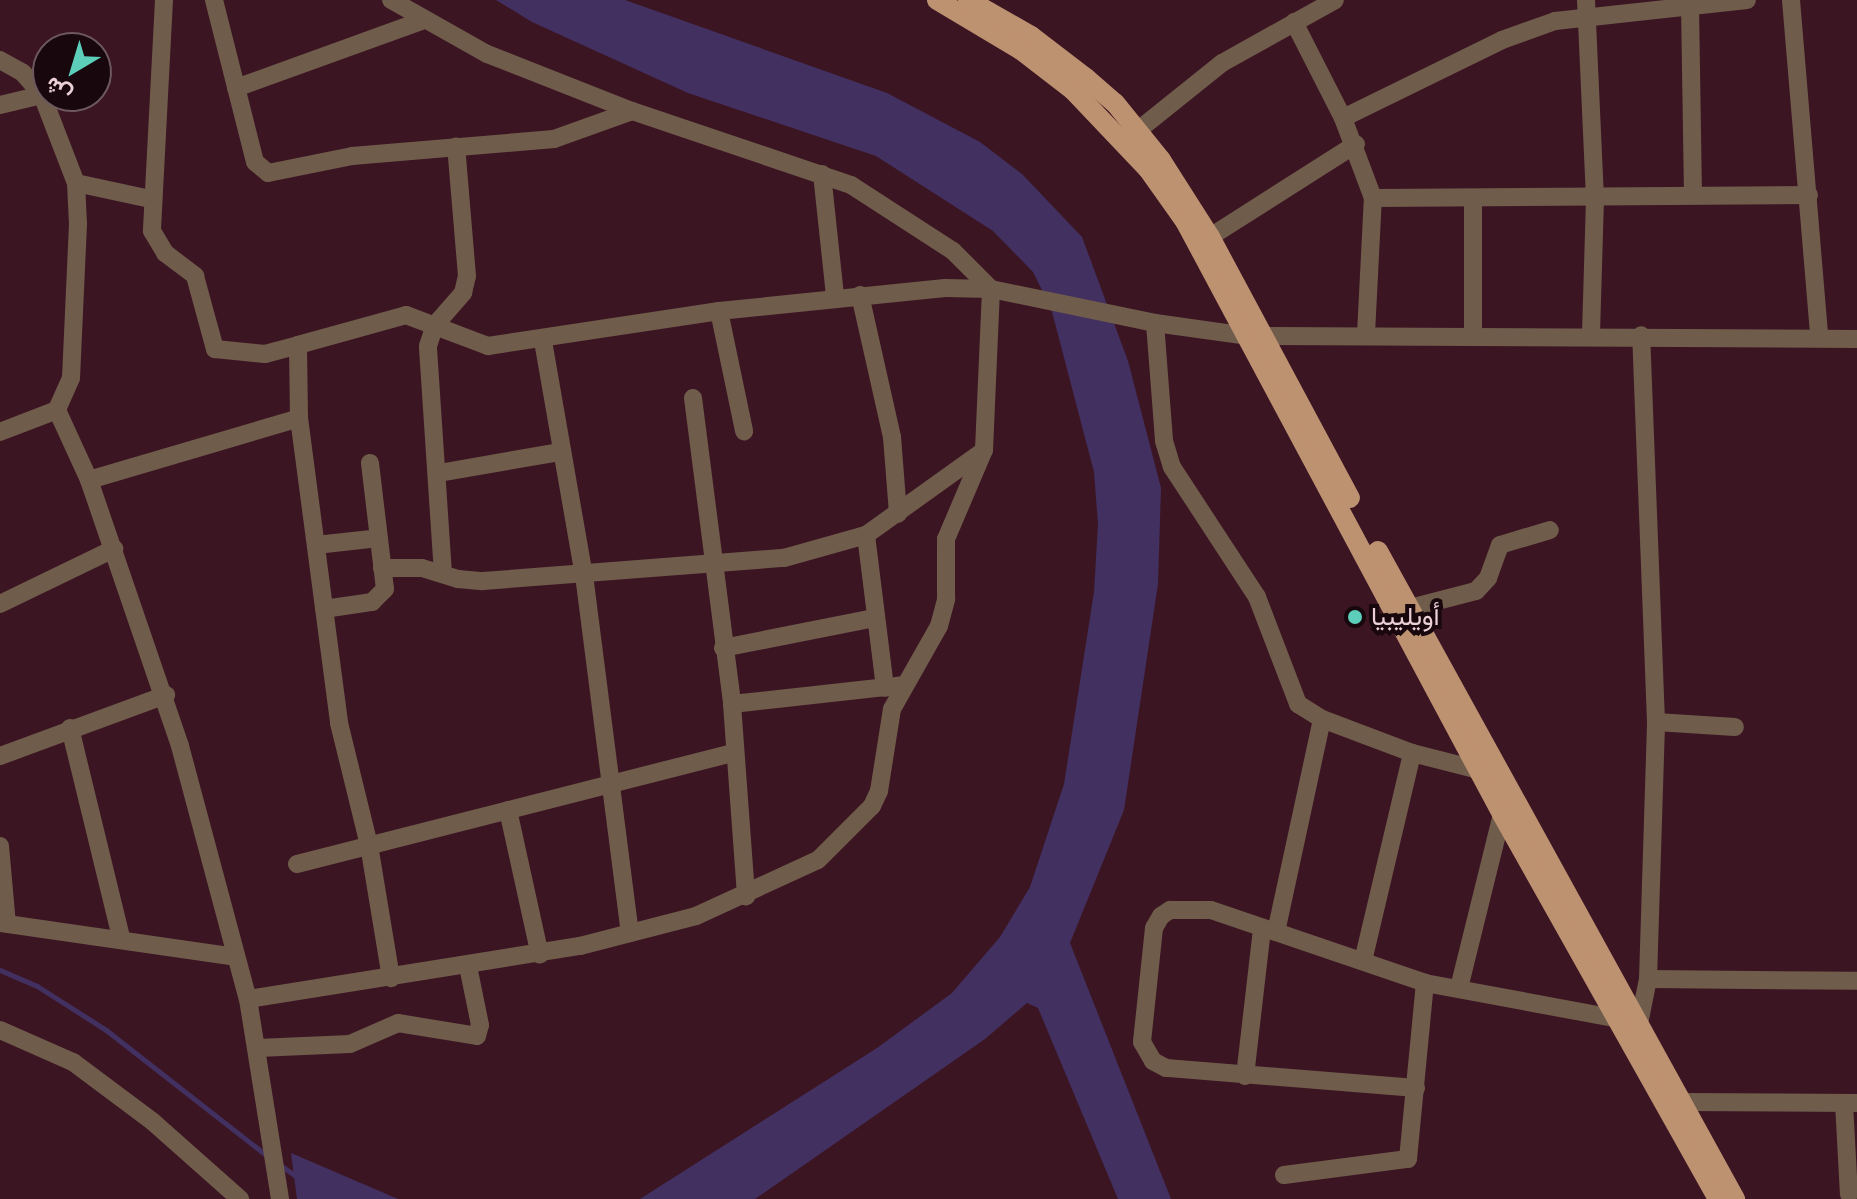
<!DOCTYPE html>
<html>
<head>
<meta charset="utf-8">
<style>
  body { margin:0 }
  #map { position:relative; width:1857px; height:1199px; overflow:hidden; background:#3c1523; font-family:Bitter,Vazirmatn,serif }
  div>[style] { position:absolute }
  [style*='--x'] { left:calc(var(--x)*1px); top:calc(var(--y)*1px); width:calc(var(--w)*1px); rotate:calc(var(--a)*1deg) }
  .water>* { inset:0; background:#423060 }
  .stream>* { height:5px; margin:-2.5px; padding:0 2.5px; transform-origin:2.5px; border-radius:2.5px; background:#423060 }
  .minor>* { height:18px; margin:-9px; padding:0 9px; transform-origin:9px; border-radius:9px; background:#705c4b }
  .major>* { height:20px; margin:-10px; padding:0 10px; transform-origin:10px; border-radius:10px; background:#bd9270 }
  .dots>* { width:22px; height:22px; translate:-50% -50%; box-sizing:border-box; border:4px solid #18080d; border-radius:50% }
  span { translate:-50% -50%; white-space:nowrap; text-align:center; line-height:1.15; -webkit-text-stroke:8px #18080d; paint-order:stroke }
  .poi-label { font-size:26px; color:#ebd0d7 }
  .left { translate:0 -50%; text-align:left }
  .north { position:absolute; left:32px; top:32px; width:80px; height:80px; box-sizing:border-box; background:#18080d; border:2px solid #6c585e; border-radius:50%; rotate:218deg; font-size:22px; font-weight:700; line-height:32px; text-align:center; color:#ebd0d7 }
  .north::after { content:''; display:block; margin:auto; width:28px; height:36px; background:#5cceba; clip-path:polygon(50% 0,100% 100%,50% 72%,0 100%) }
</style>
</head>
<body>
<div id="map">
  <div class="water">
    <div style="clip-path:polygon(496px 0,625px 0,887px 93px,980px 142px,1022px 174px,1082px 237px,1128px 361px,1161px 488px,1158px 584px,1124px 810px,1070px 943px,1171px 1199px,1118px 1199px,1038px 1008px,1027px 1003px,985px 1039px,755px 1199px,640px 1199px,877px 1048px,952px 993px,1000px 937px,1030px 887px,1064px 784px,1094px 592px,1098px 524px,1094px 472px,1051px 308px,1033px 272px,993px 231px,876px 156px,688px 93px,532px 22px)"></div>
    <div style="clip-path:polygon(291px 1153px,398px 1199px,297px 1199px)"></div>
  </div>
  <div class="stream">
    <div style="--x:0;--y:970;--w:40;--a:23.4"></div>
    <div style="--x:37;--y:986;--w:82;--a:32.5"></div>
    <div style="--x:106;--y:1030;--w:204;--a:38"></div>
    <div style="--x:279;--y:1164;--w:22;--a:36"></div>
  </div>
  <div class="minor">
    <div style="--x:164;--y:0;--w:231;--a:93"></div>
    <div style="--x:152;--y:231;--w:26;--a:59"></div>
    <div style="--x:165;--y:253;--w:38;--a:37"></div>
    <div style="--x:195;--y:276;--w:76;--a:74.7"></div>
    <div style="--x:215;--y:349;--w:50;--a:5.7"></div>
    <div style="--x:265;--y:354;--w:34;--a:-15"></div>
    <div style="--x:214;--y:0;--w:167;--a:75.8"></div>
    <div style="--x:255;--y:162;--w:17;--a:40"></div>
    <div style="--x:268;--y:173;--w:86;--a:-11.4"></div>
    <div style="--x:352;--y:156;--w:203;--a:-4.8"></div>
    <div style="--x:554;--y:139;--w:83;--a:-19.7"></div>
    <div style="--x:1586;--y:0;--w:199;--a:87.4"></div>
    <div style="--x:1595;--y:199;--w:136;--a:91.7"></div>
    <div style="--x:1791;--y:0;--w:336;--a:85.2"></div>
    <div style="--x:1690;--y:5;--w:189;--a:89.1"></div>
    <div style="--x:1294;--y:22;--w:108;--a:63"></div>
    <div style="--x:0;--y:60;--w:26;--a:29"></div>
    <div style="--x:23;--y:73;--w:29;--a:49"></div>
    <div style="--x:42;--y:95;--w:94;--a:68.9"></div>
    <div style="--x:76;--y:183;--w:41;--a:87.2"></div>
    <div style="--x:78;--y:224;--w:154;--a:92.6"></div>
    <div style="--x:71;--y:378;--w:35;--a:114"></div>
    <div style="--x:57;--y:410;--w:61;--a:158.9"></div>
    <div style="--x:236;--y:88;--w:197;--a:-19.9"></div>
    <div style="--x:0;--y:105;--w:43;--a:-13.4"></div>
    <div style="--x:1126;--y:140;--w:123;--a:-38.7"></div>
    <div style="--x:1222;--y:63;--w:129;--a:-29.1"></div>
    <div style="--x:822;--y:174;--w:123;--a:83.9"></div>
    <div style="--x:76;--y:183;--w:76;--a:12.2"></div>
    <div style="--x:1373;--y:198;--w:436;--a:-0.4"></div>
    <div style="--x:1473;--y:198;--w:135;--a:90"></div>
    <div style="--x:1210;--y:237;--w:173;--a:-32.5"></div>
    <div style="--x:860;--y:295;--w:146;--a:77.3"></div>
    <div style="--x:892;--y:437;--w:77;--a:85.5"></div>
    <div style="--x:719;--y:311;--w:123;--a:78.2"></div>
    <div style="--x:1155;--y:323;--w:118;--a:85.6"></div>
    <div style="--x:1164;--y:441;--w:27;--a:73"></div>
    <div style="--x:1172;--y:467;--w:155;--a:56.8"></div>
    <div style="--x:1257;--y:597;--w:115;--a:69"></div>
    <div style="--x:1298;--y:704;--w:28;--a:32"></div>
    <div style="--x:1322;--y:719;--w:96;--a:20.7"></div>
    <div style="--x:1412;--y:753;--w:69;--a:14.2"></div>
    <div style="--x:1366;--y:334;--w:136;--a:-87.1"></div>
    <div style="--x:1373;--y:198;--w:85;--a:-110.6"></div>
    <div style="--x:1343;--y:118;--w:177;--a:-26.1"></div>
    <div style="--x:1502;--y:40;--w:56;--a:-19.7"></div>
    <div style="--x:1555;--y:21;--w:193;--a:-6.2"></div>
    <div style="--x:543;--y:341;--w:238;--a:80.1"></div>
    <div style="--x:584;--y:575;--w:361;--a:82.7"></div>
    <div style="--x:693;--y:398;--w:308;--a:82.7"></div>
    <div style="--x:732;--y:704;--w:193;--a:85.8"></div>
    <div style="--x:57;--y:410;--w:77;--a:65.4"></div>
    <div style="--x:89;--y:480;--w:281;--a:71.1"></div>
    <div style="--x:180;--y:746;--w:262;--a:75"></div>
    <div style="--x:248;--y:999;--w:203;--a:80.9"></div>
    <div style="--x:299;--y:418;--w:308;--a:82.5"></div>
    <div style="--x:339;--y:723;--w:126;--a:76.2"></div>
    <div style="--x:369;--y:845;--w:135;--a:80.6"></div>
    <div style="--x:439;--y:473;--w:122;--a:-9.9"></div>
    <div style="--x:89;--y:480;--w:219;--a:-16.4"></div>
    <div style="--x:299;--y:418;--w:73;--a:-90.8"></div>
    <div style="--x:298;--y:345;--w:112;--a:-15.5"></div>
    <div style="--x:406;--y:315;--w:88;--a:20.7"></div>
    <div style="--x:488;--y:346;--w:234;--a:-8.6"></div>
    <div style="--x:719;--y:311;--w:227;--a:-5.8"></div>
    <div style="--x:945;--y:288;--w:46;--a:1.2"></div>
    <div style="--x:991;--y:289;--w:167;--a:11.7"></div>
    <div style="--x:1155;--y:323;--w:93;--a:8"></div>
    <div style="--x:1247;--y:336;--w:610;--a:0.28"></div>
    <div style="--x:866;--y:535;--w:154;--a:82.9"></div>
    <div style="--x:316;--y:545;--w:63;--a:-6.3"></div>
    <div style="--x:382;--y:568;--w:40;--a:0"></div>
    <div style="--x:422;--y:568;--w:38;--a:17"></div>
    <div style="--x:458;--y:579;--w:25;--a:5"></div>
    <div style="--x:483;--y:581;--w:302;--a:-4.4"></div>
    <div style="--x:784;--y:558;--w:85;--a:-15.7"></div>
    <div style="--x:866;--y:535;--w:143;--a:-35.6"></div>
    <div style="--x:443;--y:574;--w:228;--a:-93.8"></div>
    <div style="--x:428;--y:346;--w:22;--a:-72"></div>
    <div style="--x:435;--y:325;--w:43;--a:-48.8"></div>
    <div style="--x:463;--y:293;--w:17;--a:-77"></div>
    <div style="--x:467;--y:276;--w:130;--a:-94.8"></div>
    <div style="--x:0;--y:604;--w:127;--a:-25.8"></div>
    <div style="--x:1410;--y:608;--w:68;--a:-14.4"></div>
    <div style="--x:1476;--y:591;--w:18;--a:-47"></div>
    <div style="--x:1488;--y:578;--w:35;--a:-70"></div>
    <div style="--x:1500;--y:545;--w:52;--a:-16.7"></div>
    <div style="--x:324;--y:609;--w:49;--a:-8.3"></div>
    <div style="--x:372;--y:602;--w:18;--a:-45"></div>
    <div style="--x:385;--y:589;--w:127;--a:-96.8"></div>
    <div style="--x:723;--y:648;--w:155;--a:-11.2"></div>
    <div style="--x:732;--y:704;--w:172;--a:-6.3"></div>
    <div style="--x:1656;--y:722;--w:79;--a:3.6"></div>
    <div style="--x:70;--y:728;--w:215;--a:76.3"></div>
    <div style="--x:0;--y:756;--w:177;--a:-20.2"></div>
    <div style="--x:508;--y:810;--w:148;--a:77.6"></div>
    <div style="--x:0;--y:846;--w:78;--a:84.9"></div>
    <div style="--x:297;--y:864;--w:451;--a:-14.3"></div>
    <div style="--x:0;--y:923;--w:238;--a:8.2"></div>
    <div style="--x:1276;--y:932;--w:218;--a:-77.8"></div>
    <div style="--x:1363;--y:961;--w:214;--a:-76.7"></div>
    <div style="--x:1648;--y:979;--w:209;--a:0.5"></div>
    <div style="--x:1459;--y:988;--w:179;--a:-76.1"></div>
    <div style="--x:248;--y:999;--w:336;--a:-9.1"></div>
    <div style="--x:580;--y:946;--w:120;--a:-14.5"></div>
    <div style="--x:696;--y:916;--w:134;--a:-24.7"></div>
    <div style="--x:818;--y:860;--w:76;--a:-45"></div>
    <div style="--x:872;--y:806;--w:17;--a:-65"></div>
    <div style="--x:879;--y:791;--w:83;--a:-81"></div>
    <div style="--x:892;--y:709;--w:95;--a:-60.5"></div>
    <div style="--x:939;--y:626;--w:28;--a:-75"></div>
    <div style="--x:946;--y:599;--w:60;--a:-90"></div>
    <div style="--x:946;--y:539;--w:97;--a:-66.9"></div>
    <div style="--x:984;--y:450;--w:161;--a:-87.5"></div>
    <div style="--x:991;--y:289;--w:54;--a:-135"></div>
    <div style="--x:953;--y:251;--w:121;--a:-147.1"></div>
    <div style="--x:851;--y:185;--w:231;--a:-161.3"></div>
    <div style="--x:632;--y:111;--w:156;--a:-158.5"></div>
    <div style="--x:487;--y:54;--w:110;--a:-150.6"></div>
    <div style="--x:1638;--y:1029;--w:51;--a:-78.7"></div>
    <div style="--x:1648;--y:979;--w:257;--a:-88.2"></div>
    <div style="--x:1656;--y:722;--w:387;--a:-92.2"></div>
    <div style="--x:0;--y:1030;--w:80;--a:23.7"></div>
    <div style="--x:73;--y:1062;--w:99;--a:36.8"></div>
    <div style="--x:152;--y:1121;--w:118;--a:41.6"></div>
    <div style="--x:258;--y:1048;--w:92;--a:-2.5"></div>
    <div style="--x:350;--y:1044;--w:52;--a:-23.6"></div>
    <div style="--x:398;--y:1023;--w:80;--a:9.3"></div>
    <div style="--x:477;--y:1036;--w:11;--a:-75"></div>
    <div style="--x:480;--y:1025;--w:60;--a:-101.5"></div>
    <div style="--x:1245;--y:1076;--w:149;--a:-83.4"></div>
    <div style="--x:1416;--y:1088;--w:251;--a:-175.4"></div>
    <div style="--x:1166;--y:1068;--w:15;--a:-152"></div>
    <div style="--x:1153;--y:1061;--w:22;--a:-120"></div>
    <div style="--x:1142;--y:1042;--w:115;--a:-84"></div>
    <div style="--x:1154;--y:928;--w:14;--a:-60"></div>
    <div style="--x:1161;--y:916;--w:11;--a:-34"></div>
    <div style="--x:1170;--y:910;--w:41;--a:0"></div>
    <div style="--x:1211;--y:910;--w:226;--a:18.8"></div>
    <div style="--x:1425;--y:983;--w:192;--a:10.5"></div>
    <div style="--x:1679;--y:1102;--w:178;--a:0.3"></div>
    <div style="--x:1844;--y:1103;--w:91;--a:86.9"></div>
    <div style="--x:1284;--y:1175;--w:125;--a:-7.4"></div>
    <div style="--x:1408;--y:1159;--w:177;--a:-84.5"></div>
  </div>
  <div class="major">
    <div style="--x:937;--y:0;--w:98;--a:30.8"></div>
    <div style="--x:1021;--y:50;--w:66;--a:37.6"></div>
    <div style="--x:1073;--y:90;--w:109;--a:46.5"></div>
    <div style="--x:1148;--y:169;--w:64;--a:54.6"></div>
    <div style="--x:1185;--y:221;--w:672;--a:61.87"></div>
    <div style="--x:1502;--y:814;--w:441;--a:60.7"></div>
    <div style="--x:968;--y:0;--w:73;--a:29.7"></div>
    <div style="--x:1031;--y:36;--w:69;--a:37.4"></div>
    <div style="--x:1086;--y:78;--w:38;--a:41"></div>
    <div style="--x:1115;--y:103;--w:73;--a:51.1"></div>
    <div style="--x:1161;--y:160;--w:91;--a:57.5"></div>
    <div style="--x:1210;--y:237;--w:296;--a:61.8"></div>
    <div style="--x:1378;--y:551;--w:740;--a:61.15"></div>
  </div>
  <div class="dots">
    <div style="left:1355px;top:617px;background:#5cceba"></div>
  </div>
  <div class="poi-label">
    <span class="left" style="left:1371px;top:617px">أويليبيا</span>
  </div>
  <div class="north">ش</div>
</div>
</body>
</html>
